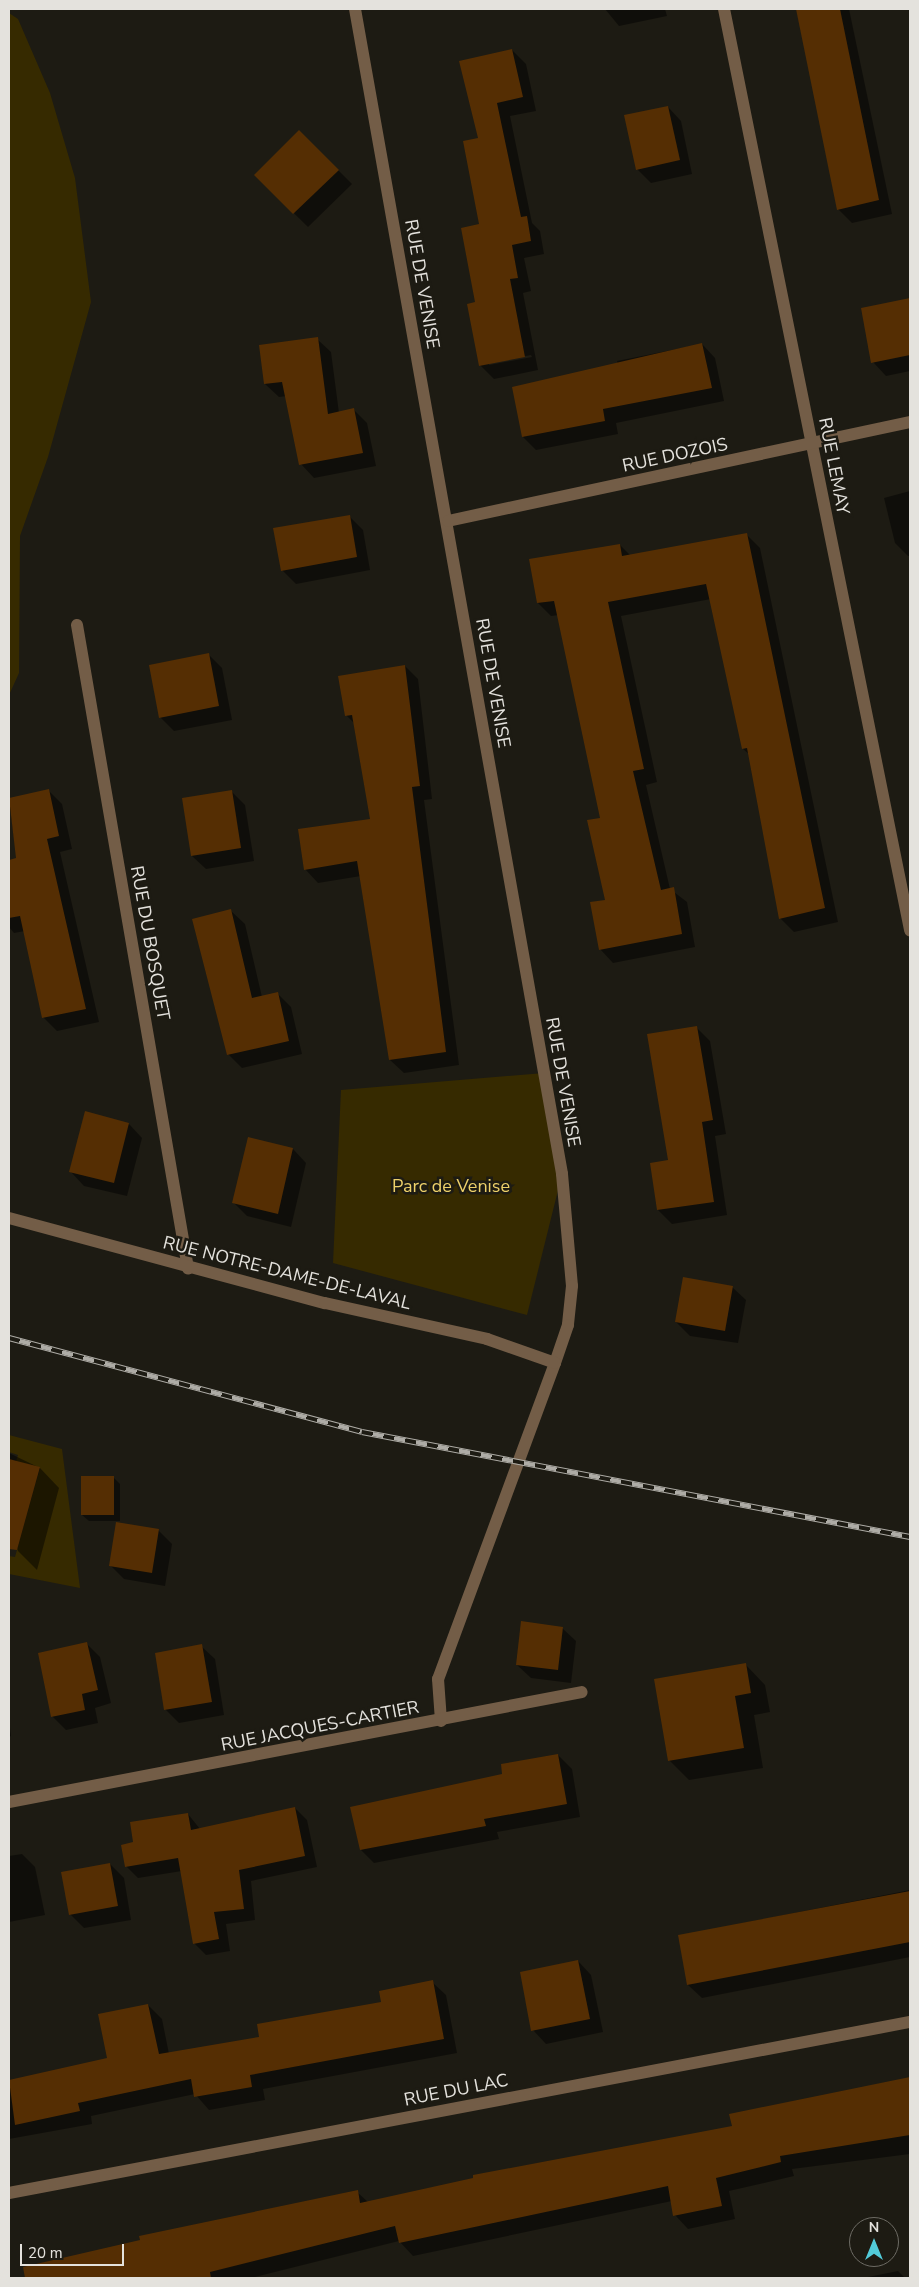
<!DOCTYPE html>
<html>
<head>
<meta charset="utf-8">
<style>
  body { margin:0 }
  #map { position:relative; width:919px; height:2287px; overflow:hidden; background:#1d1b13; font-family:"Nunito Sans",sans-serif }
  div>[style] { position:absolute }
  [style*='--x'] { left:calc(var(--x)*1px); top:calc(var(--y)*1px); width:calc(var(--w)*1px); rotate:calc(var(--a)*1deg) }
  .green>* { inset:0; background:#362a00 }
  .shadow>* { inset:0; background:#0007 }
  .building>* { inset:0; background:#552e03 }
  .street>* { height:12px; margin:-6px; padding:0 6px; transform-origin:6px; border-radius:6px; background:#735d47 }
  .rail>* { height:5.5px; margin-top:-2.75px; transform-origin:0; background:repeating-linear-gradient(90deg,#1d1b13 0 11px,#aeaca6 0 22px); box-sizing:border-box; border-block:1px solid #aeaca6 }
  span { translate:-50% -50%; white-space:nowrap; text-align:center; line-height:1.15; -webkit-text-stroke:5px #1d1b13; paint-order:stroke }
  .street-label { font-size:18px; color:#e4e2dd }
  .park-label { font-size:18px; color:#eed16a }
  .frame { position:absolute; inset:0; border:10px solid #e4e2dd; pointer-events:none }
  .north { position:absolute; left:849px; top:2217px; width:50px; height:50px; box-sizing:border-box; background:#1d1b13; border:1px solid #6d6b64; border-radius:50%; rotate:0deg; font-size:14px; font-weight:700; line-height:20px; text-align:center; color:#e4e2dd }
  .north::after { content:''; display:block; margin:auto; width:18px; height:22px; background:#52cbd9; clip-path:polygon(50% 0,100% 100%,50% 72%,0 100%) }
  .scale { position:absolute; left:20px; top:2244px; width:104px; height:22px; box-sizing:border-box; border:2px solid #e4e2dd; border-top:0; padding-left:6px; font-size:15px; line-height:18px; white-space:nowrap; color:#e4e2dd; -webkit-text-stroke:4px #1d1b13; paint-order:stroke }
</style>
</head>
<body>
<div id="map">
  <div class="green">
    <div style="clip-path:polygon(9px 13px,18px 19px,50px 93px,75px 178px,91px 302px,48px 457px,20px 536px,19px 673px,9px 695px)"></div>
    <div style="clip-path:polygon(544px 1073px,562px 1174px,527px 1315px,333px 1263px,341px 1090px)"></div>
    <div style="clip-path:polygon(9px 1435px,62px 1449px,80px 1588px,9px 1574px,9px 1556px,15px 1557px,40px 1468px,16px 1461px,18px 1455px,9px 1452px)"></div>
  </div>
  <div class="shadow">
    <div style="clip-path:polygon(605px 9px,665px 9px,667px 16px,619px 26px)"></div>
    <div style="clip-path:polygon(797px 9px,849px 9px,892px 214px,852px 223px,838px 209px)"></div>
    <div style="clip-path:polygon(evenodd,512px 50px,526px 64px,536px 111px,510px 116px,532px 223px,540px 231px,544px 254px,524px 258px,531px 291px,523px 293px,538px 370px,494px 379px,480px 365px,479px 139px,512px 50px,531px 355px,532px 357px,489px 365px,489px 363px,531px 355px)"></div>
    <div style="clip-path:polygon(668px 107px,681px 121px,692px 174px,651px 183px,637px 169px)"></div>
    <div style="clip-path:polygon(299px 131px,352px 184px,308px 227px,255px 175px)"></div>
    <div style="clip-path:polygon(910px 299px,910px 371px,886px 376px,873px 362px,862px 309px)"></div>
    <div style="clip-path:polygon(317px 339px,331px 352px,339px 413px,354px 410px,367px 423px,376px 466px,314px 478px,301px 464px,287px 396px,279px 397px,265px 384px)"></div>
    <div style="clip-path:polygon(702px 344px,715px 358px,724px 401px,616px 423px,618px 434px,536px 450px,523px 437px,619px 367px,617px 361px)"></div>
    <div style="clip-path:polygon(910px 491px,910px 556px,908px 556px,895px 543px,884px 498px)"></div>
    <div style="clip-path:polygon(349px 516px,363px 530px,370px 570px,296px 584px,282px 570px)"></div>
    <div style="clip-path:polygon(746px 534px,760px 548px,838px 922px,794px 932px,780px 918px,750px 755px,743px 749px,711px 599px,621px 616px,657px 782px,646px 785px,670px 889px,687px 902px,695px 947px,613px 963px,600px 949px,606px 901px,602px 818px,559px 615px,551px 616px,538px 603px,620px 545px,631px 556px)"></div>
    <div style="clip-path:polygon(208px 654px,222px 668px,232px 720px,174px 731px,160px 717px)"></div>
    <div style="clip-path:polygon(405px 666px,418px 679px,432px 799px,424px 800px,459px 1065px,404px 1073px,390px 1060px,361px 876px,318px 883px,305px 869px,371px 820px,355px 724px,346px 715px)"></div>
    <div style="clip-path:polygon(48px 790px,62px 804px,72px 849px,60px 852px,99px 1022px,57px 1031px,43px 1017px,25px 931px,14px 933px,9px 927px,9px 861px,17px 859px,9px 799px)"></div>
    <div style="clip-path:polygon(231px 791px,245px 805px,254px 861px,206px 869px,192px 856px)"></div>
    <div style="clip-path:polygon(231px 911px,245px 924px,262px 997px,277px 993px,291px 1007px,302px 1054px,242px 1068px,228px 1054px)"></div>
    <div style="clip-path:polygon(696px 1027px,710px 1041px,726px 1134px,715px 1136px,727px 1215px,672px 1224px,658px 1210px,651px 1164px,670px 1161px)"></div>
    <div style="clip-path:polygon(129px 1124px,142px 1138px,127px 1196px,84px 1186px,71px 1172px)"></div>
    <div style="clip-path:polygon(293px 1149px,306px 1163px,291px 1227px,247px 1216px,234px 1203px)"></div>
    <div style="clip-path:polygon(732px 1287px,746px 1300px,738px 1343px,690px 1336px,676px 1322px)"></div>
    <div style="clip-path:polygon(9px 1453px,40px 1468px,59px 1488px,37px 1570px,18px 1551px,14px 1534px,9px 1535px)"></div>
    <div style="clip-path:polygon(113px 1477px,120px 1484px,120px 1521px,89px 1521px,82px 1515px)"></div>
    <div style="clip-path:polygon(158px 1530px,172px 1544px,165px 1586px,124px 1579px,110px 1565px)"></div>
    <div style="clip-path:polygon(562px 1628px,576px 1641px,571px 1683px,531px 1678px,517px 1665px)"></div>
    <div style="clip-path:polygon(87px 1644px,100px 1657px,111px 1703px,95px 1708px,98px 1723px,66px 1730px,52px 1716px)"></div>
    <div style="clip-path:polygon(201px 1646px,215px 1659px,224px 1715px,179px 1723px,165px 1709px)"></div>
    <div style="clip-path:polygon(746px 1665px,765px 1685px,770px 1712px,754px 1715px,763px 1768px,689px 1780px,669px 1760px)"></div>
    <div style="clip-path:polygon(9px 1721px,11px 1736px,9px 1737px)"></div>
    <div style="clip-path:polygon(558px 1755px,572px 1769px,580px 1817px,497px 1832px,499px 1839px,374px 1863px,361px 1850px,504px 1775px)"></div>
    <div style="clip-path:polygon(295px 1808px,307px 1820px,317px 1867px,251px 1881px,255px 1920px,226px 1924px,230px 1951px,206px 1955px,194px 1943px,182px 1871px,138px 1878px,126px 1866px,134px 1843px,188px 1814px,200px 1829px)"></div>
    <div style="clip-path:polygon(22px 1854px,35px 1867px,45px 1915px,9px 1922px,9px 1856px)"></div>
    <div style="clip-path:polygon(110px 1864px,124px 1878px,131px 1920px,84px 1928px,70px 1914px)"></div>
    <div style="clip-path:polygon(910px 1890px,910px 1957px,702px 1998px,688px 1985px,679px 1936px)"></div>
    <div style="clip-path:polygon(578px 1961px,591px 1975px,603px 2032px,546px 2044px,533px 2030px)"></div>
    <div style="clip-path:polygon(432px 1982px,446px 1995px,457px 2053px,263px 2089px,265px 2100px,209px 2110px,195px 2094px,91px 2116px,92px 2124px,9px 2139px,9px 2081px,109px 2059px,148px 2005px,162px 2019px,169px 2054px,261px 2038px,383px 2003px)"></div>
    <div style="clip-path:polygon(910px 2081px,910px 2154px,792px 2169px,794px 2176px,729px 2191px,735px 2219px,688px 2229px,675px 2215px,672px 2201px,413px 2256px,399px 2241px,251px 2278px,47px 2278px,43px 2263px,357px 2192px,368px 2202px,734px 2127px,731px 2115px)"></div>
    <div style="clip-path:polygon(898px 2271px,905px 2278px,863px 2278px)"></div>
  </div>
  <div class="building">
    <div style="clip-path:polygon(796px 9px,840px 9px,879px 200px,837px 210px)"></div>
    <div style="clip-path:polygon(512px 49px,523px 97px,497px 103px,521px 217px,527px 216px,531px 241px,512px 245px,518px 278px,510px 279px,525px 357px,479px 366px,467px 304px,475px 302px,461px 228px,479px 224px,463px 141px,478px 138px,459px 61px)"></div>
    <div style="clip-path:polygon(668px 106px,680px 160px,636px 170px,624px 115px)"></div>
    <div style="clip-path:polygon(299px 130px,339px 170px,293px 214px,254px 175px)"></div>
    <div style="clip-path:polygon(910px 298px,910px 355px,871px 363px,861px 308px)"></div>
    <div style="clip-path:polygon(318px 337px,328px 414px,354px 408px,363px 453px,299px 465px,282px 382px,264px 384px,259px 345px)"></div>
    <div style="clip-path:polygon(702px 343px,712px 388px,603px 409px,605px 421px,522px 437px,512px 387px)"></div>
    <div style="clip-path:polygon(350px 515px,357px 557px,281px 571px,273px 528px)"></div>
    <div style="clip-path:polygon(747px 533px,825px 908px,779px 919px,747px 748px,742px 749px,706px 584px,608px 602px,644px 769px,633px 771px,661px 890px,674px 887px,682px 934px,599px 950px,590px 902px,605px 900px,587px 820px,600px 818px,554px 601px,537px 603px,529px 559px,620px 544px,622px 556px)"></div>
    <div style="clip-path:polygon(209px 653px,219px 706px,159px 718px,149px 665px)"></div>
    <div style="clip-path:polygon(405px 665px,420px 786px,412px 787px,446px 1052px,389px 1060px,357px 861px,304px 870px,298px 829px,370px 819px,352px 715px,345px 716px,338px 676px)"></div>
    <div style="clip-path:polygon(49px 789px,59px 836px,47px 839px,86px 1009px,42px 1018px,20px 916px,9px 918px,9px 860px,16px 858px,9px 798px)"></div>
    <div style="clip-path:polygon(232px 790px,241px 848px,191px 856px,182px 798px)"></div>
    <div style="clip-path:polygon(231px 909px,252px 998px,278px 992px,289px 1041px,227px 1055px,192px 919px)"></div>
    <div style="clip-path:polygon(697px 1026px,713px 1120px,702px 1122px,714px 1202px,657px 1210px,650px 1163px,668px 1160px,647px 1034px)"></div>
    <div style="clip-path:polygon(85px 1111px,129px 1123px,114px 1183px,69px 1172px)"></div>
    <div style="clip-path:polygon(248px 1137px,293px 1148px,278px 1214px,232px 1203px)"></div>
    <div style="clip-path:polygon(683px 1277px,733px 1286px,725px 1331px,675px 1322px)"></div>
    <div style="clip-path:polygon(9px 1459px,40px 1467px,17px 1550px,9px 1549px)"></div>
    <div style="clip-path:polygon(81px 1476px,114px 1476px,114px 1515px,81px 1515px)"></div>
    <div style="clip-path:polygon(116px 1522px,159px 1529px,152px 1573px,109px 1566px)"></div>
    <div style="clip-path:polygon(521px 1621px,563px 1627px,558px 1670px,516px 1665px)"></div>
    <div style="clip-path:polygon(87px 1642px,98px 1690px,82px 1694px,85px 1710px,51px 1717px,38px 1653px)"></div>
    <div style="clip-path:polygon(202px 1644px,212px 1702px,164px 1710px,155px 1653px)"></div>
    <div style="clip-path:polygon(746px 1663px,751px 1693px,735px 1696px,744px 1748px,668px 1761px,654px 1679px)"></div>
    <div style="clip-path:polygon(558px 1754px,567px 1804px,484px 1819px,486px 1826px,360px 1850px,350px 1807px,502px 1774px,501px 1764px)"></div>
    <div style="clip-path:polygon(295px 1807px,305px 1856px,239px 1870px,244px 1909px,214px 1912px,219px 1939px,193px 1944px,178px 1858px,125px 1867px,121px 1845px,133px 1842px,130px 1822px,188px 1813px,191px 1830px)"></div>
    <div style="clip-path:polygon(110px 1863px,118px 1906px,69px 1915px,61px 1872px)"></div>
    <div style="clip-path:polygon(910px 1891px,910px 1942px,687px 1985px,678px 1935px)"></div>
    <div style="clip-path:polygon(578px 1960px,590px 2019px,531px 2031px,520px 1972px)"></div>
    <div style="clip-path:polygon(433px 1980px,444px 2039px,250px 2075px,252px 2087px,194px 2097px,191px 2079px,78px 2103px,80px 2111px,15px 2125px,9px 2080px,107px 2058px,98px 2014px,148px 2004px,159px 2054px,259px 2037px,257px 2024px,381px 2002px,379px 1991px)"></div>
    <div style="clip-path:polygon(910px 2077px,910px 2135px,780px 2156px,781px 2162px,716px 2178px,722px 2206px,673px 2216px,668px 2186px,399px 2243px,395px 2226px,210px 2272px,211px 2278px,25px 2278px,23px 2267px,140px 2240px,139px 2236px,358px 2190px,360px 2203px,473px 2178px,473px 2175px,732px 2126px,729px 2114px)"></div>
  </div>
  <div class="street">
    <div style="--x:355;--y:9;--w:1183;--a:79.92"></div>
    <div style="--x:562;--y:1174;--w:112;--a:84.9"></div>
    <div style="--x:572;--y:1286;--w:39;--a:96"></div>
    <div style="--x:568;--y:1325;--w:40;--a:108.9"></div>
    <div style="--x:555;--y:1363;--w:337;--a:110.3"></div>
    <div style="--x:438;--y:1679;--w:42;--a:85.9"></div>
    <div style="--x:724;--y:9;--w:940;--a:78.58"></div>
    <div style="--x:448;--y:521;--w:472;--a:-12.1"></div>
    <div style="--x:77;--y:625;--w:653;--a:80.21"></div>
    <div style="--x:9;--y:1218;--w:327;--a:15.1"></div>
    <div style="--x:325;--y:1303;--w:166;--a:12.5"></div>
    <div style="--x:487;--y:1339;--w:72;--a:19.4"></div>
    <div style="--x:9;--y:1802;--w:583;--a:-10.87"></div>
    <div style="--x:9;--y:2193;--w:917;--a:-10.75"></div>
  </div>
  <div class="rail">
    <div style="--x:9;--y:1338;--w:365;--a:14.9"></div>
    <div style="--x:362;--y:1432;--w:558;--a:10.85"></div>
  </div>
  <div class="street-label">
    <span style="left:422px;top:284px;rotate:80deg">RUE DE VENISE</span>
    <span style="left:675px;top:455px;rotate:-12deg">RUE DOZOIS</span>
    <span style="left:834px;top:466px;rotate:79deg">RUE LEMAY</span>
    <span style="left:493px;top:683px;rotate:80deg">RUE DE VENISE</span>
    <span style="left:150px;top:943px;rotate:80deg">RUE DU BOSQUET</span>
    <span style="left:563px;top:1082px;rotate:80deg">RUE DE VENISE</span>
    <span style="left:287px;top:1273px;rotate:14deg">RUE NOTRE-DAME-DE-LAVAL</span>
    <span style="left:320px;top:1726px;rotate:-11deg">RUE JACQUES-CARTIER</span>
    <span style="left:456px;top:2090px;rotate:-11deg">RUE DU LAC</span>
  </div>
  <div class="park-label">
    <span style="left:451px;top:1186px">Parc de Venise</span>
  </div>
  <div class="frame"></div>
  <div class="north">N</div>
  <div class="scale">20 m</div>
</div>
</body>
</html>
